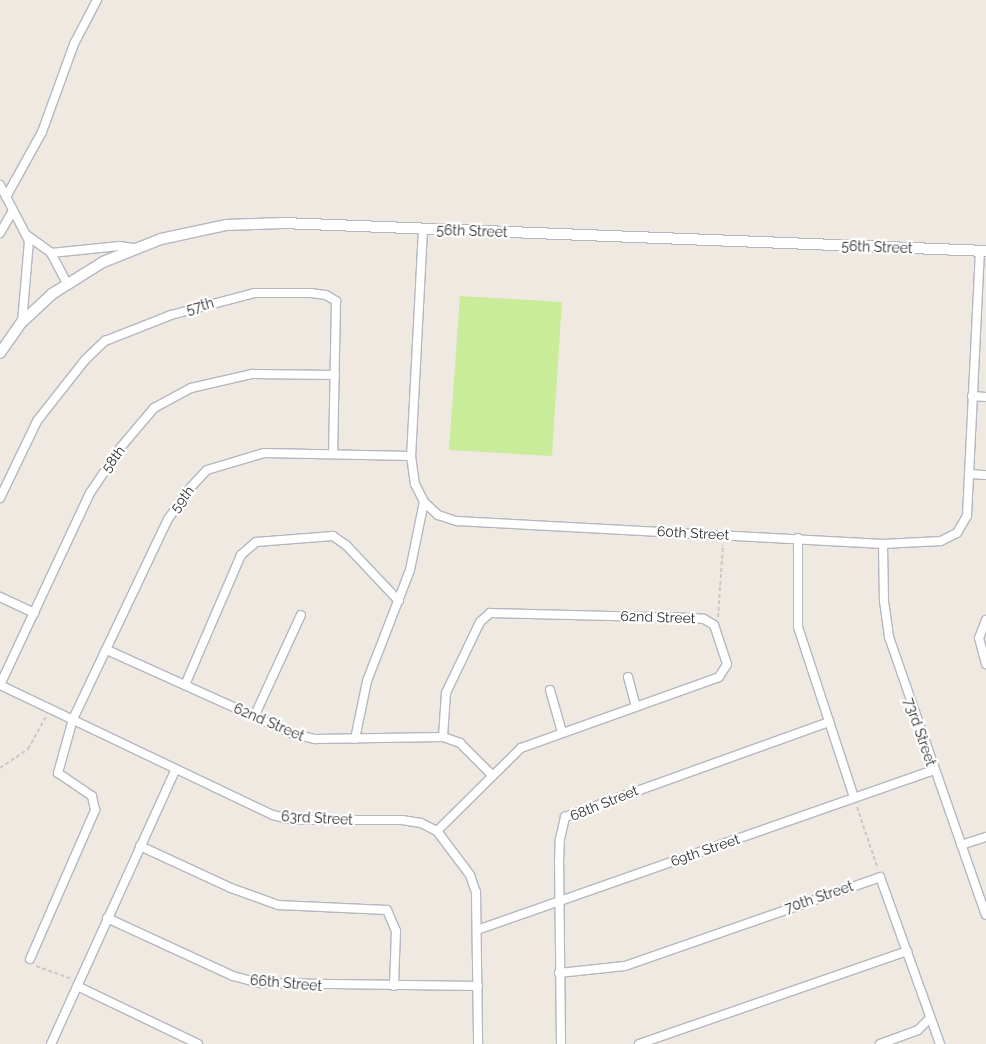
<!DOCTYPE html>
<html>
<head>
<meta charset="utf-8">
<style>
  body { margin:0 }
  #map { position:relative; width:986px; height:1044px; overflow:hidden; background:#efe9e1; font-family:Raleway,sans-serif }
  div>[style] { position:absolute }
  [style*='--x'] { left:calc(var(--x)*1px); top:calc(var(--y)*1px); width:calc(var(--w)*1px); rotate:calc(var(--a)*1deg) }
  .pitch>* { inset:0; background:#c9ec9a }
  .path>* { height:2px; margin-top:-1px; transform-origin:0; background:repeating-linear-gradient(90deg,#c9c9c9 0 4px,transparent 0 6.5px) }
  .roads { filter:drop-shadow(1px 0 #b4b7c1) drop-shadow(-1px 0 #b4b7c1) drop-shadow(0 1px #b4b7c1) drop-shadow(0 -1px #b4b7c1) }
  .minor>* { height:8px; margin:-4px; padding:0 4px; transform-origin:4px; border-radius:4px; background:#fff }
  .tertiary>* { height:10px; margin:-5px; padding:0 5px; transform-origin:5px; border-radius:5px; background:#fff }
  span { translate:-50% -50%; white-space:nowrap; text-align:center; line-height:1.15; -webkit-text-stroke:4.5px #fff; paint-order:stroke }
  .street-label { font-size:14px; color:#2e2e2e }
</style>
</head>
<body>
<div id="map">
  <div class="pitch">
    <div style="clip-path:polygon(460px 296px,562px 302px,552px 456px,449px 450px)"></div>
  </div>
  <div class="path">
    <div style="--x:718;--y:617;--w:72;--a:-86"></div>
    <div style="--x:0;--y:768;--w:34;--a:-34"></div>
    <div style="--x:28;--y:749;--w:39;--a:-61"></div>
    <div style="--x:857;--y:807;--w:65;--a:71.3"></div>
    <div style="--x:36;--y:966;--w:37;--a:20"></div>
  </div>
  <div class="roads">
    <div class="minor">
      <div style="--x:0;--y:185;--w:63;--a:62.6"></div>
      <div style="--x:29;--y:241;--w:81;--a:94.9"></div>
      <div style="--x:6;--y:197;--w:74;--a:-61"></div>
      <div style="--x:42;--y:132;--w:94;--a:-70"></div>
      <div style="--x:74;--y:44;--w:50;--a:-62.4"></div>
      <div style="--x:423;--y:229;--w:227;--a:93"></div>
      <div style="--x:411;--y:456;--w:28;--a:82"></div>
      <div style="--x:415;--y:484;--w:20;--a:63"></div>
      <div style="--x:424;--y:502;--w:19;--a:43"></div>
      <div style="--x:438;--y:515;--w:20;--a:18"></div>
      <div style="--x:457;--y:521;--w:427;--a:3.1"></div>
      <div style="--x:883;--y:544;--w:58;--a:-3"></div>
      <div style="--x:941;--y:541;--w:18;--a:-27"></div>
      <div style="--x:957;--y:533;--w:20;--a:-60"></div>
      <div style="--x:967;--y:516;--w:265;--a:-87.2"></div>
      <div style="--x:0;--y:233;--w:24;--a:-60"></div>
      <div style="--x:28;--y:236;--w:29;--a:36"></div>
      <div style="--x:51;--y:253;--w:69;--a:-5.8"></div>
      <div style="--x:120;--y:246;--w:15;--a:8"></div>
      <div style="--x:51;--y:253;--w:34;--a:62"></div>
      <div style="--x:972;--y:396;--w:14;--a:4"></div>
      <div style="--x:970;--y:474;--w:16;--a:4"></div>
      <div style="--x:0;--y:498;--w:85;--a:-64.3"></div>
      <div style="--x:37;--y:421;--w:78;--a:-51.8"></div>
      <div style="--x:85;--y:360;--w:28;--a:-44"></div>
      <div style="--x:105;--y:341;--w:71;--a:-21.5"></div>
      <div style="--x:171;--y:315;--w:86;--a:-14.8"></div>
      <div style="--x:254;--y:293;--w:57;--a:0"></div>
      <div style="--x:311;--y:293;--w:15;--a:8"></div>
      <div style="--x:326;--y:295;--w:12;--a:31"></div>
      <div style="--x:336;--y:301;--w:152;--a:91.1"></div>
      <div style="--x:798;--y:538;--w:89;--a:90"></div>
      <div style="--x:798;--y:627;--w:179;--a:71.8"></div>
      <div style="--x:883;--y:544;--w:57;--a:89"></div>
      <div style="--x:884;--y:601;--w:36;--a:82"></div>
      <div style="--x:889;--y:637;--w:294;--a:70.8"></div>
      <div style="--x:0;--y:597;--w:38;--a:25"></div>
      <div style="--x:986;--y:620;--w:19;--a:111"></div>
      <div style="--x:979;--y:638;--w:27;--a:75"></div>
      <div style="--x:107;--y:650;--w:204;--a:24.3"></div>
      <div style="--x:293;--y:734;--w:23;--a:13"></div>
      <div style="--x:315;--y:739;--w:128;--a:-0.9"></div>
      <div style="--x:443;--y:737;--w:18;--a:19"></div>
      <div style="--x:460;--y:743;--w:45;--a:45"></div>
      <div style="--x:628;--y:677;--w:30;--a:75"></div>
      <div style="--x:0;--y:685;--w:302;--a:25.5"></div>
      <div style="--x:273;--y:815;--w:21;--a:14"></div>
      <div style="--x:293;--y:820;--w:109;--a:0"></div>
      <div style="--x:402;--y:820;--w:19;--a:9"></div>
      <div style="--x:421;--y:823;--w:18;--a:27"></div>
      <div style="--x:437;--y:831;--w:55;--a:53.1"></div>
      <div style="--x:470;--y:875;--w:18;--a:71"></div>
      <div style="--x:476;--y:892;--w:152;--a:89.2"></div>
      <div style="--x:0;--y:685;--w:212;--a:-64.9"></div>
      <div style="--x:90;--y:493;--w:55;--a:-56"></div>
      <div style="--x:121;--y:447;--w:51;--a:-49.8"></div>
      <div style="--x:154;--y:408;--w:42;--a:-28.4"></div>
      <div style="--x:191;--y:388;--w:63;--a:-12.9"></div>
      <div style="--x:252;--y:374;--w:83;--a:0.7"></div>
      <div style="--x:185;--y:685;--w:142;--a:-66.7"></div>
      <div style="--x:241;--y:555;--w:20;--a:-41"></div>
      <div style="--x:256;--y:542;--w:77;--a:-4.5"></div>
      <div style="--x:333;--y:536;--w:16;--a:35"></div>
      <div style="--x:346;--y:545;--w:77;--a:46.6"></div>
      <div style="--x:550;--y:690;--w:44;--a:74.1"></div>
      <div style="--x:254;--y:717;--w:112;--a:-65.3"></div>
      <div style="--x:355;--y:739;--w:59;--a:-78.3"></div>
      <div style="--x:367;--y:681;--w:119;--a:-68.8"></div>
      <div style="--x:410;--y:570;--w:69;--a:-78.4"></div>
      <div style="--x:437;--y:831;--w:118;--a:-44.7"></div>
      <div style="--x:521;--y:748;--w:210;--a:-19.7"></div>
      <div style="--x:719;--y:677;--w:15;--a:-58"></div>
      <div style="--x:727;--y:664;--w:41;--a:-108.4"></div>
      <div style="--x:714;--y:625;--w:12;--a:-149"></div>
      <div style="--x:704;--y:619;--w:12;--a:-175"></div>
      <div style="--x:692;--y:618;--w:202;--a:-178.6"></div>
      <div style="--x:490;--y:613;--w:13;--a:138"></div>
      <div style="--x:480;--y:622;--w:79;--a:115.6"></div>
      <div style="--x:446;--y:693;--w:44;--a:93.9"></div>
      <div style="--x:961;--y:845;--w:26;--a:-18"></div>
      <div style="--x:140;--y:846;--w:100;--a:24.8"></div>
      <div style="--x:231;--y:888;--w:50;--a:19.9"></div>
      <div style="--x:278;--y:905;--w:109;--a:2.6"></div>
      <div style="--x:387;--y:910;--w:23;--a:67"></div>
      <div style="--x:396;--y:931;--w:55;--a:92.1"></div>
      <div style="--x:107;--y:918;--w:139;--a:24.7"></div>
      <div style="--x:233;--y:976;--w:28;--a:15"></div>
      <div style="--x:260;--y:983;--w:218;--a:0.8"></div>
      <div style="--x:477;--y:930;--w:483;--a:-19.3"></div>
      <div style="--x:30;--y:959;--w:163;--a:-66.4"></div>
      <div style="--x:95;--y:810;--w:14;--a:-102"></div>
      <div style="--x:92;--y:796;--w:41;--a:-145.9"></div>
      <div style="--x:58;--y:773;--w:56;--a:-74.5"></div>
      <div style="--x:73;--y:719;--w:221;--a:-64.6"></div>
      <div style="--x:168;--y:519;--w:39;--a:-54"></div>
      <div style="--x:191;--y:487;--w:23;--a:-47"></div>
      <div style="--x:207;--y:470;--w:59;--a:-16.6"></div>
      <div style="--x:264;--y:453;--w:147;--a:1.2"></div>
      <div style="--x:559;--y:973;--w:66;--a:-6.1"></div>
      <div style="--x:625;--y:966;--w:270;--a:-19.2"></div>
      <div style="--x:880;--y:877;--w:177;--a:70.2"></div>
      <div style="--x:77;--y:986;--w:134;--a:25.6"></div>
      <div style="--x:51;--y:1044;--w:300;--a:-65.6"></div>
      <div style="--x:561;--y:1044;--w:181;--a:-90.6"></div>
      <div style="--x:559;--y:863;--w:24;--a:-88"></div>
      <div style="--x:560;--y:839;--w:23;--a:-77"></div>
      <div style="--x:565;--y:817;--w:281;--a:-19.8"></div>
      <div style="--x:639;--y:1044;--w:284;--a:-19.1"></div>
      <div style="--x:880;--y:1044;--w:40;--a:-20.2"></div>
      <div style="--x:918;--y:1030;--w:17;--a:-45"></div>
    </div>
    <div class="tertiary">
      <div style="--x:0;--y:353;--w:38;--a:-55"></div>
      <div style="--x:22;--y:322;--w:41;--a:-43"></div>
      <div style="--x:52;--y:294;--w:60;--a:-32.1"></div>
      <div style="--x:103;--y:262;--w:62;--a:-21.6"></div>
      <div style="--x:161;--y:239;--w:66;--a:-12.2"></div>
      <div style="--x:226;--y:225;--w:57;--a:-2"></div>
      <div style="--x:283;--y:223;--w:704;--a:2.28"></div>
    </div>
  </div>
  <div class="street-label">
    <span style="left:472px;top:231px;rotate:2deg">56th Street</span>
    <span style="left:877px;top:247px;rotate:2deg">56th Street</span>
    <span style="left:200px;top:306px;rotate:-16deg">57th</span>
    <span style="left:113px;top:459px;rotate:-54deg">58th</span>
    <span style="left:182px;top:499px;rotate:-53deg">59th</span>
    <span style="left:693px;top:533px;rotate:3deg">60th Street</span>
    <span style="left:658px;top:617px;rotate:2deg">62nd Street</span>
    <span style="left:269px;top:722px;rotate:23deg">62nd Street</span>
    <span style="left:920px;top:732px;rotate:71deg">73rd Street</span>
    <span style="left:604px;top:803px;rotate:-22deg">68th Street</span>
    <span style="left:317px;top:818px;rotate:3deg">63rd Street</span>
    <span style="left:705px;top:850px;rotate:-19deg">69th Street</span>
    <span style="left:819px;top:897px;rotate:-19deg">70th Street</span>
    <span style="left:286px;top:983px;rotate:5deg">66th Street</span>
  </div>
</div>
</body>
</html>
